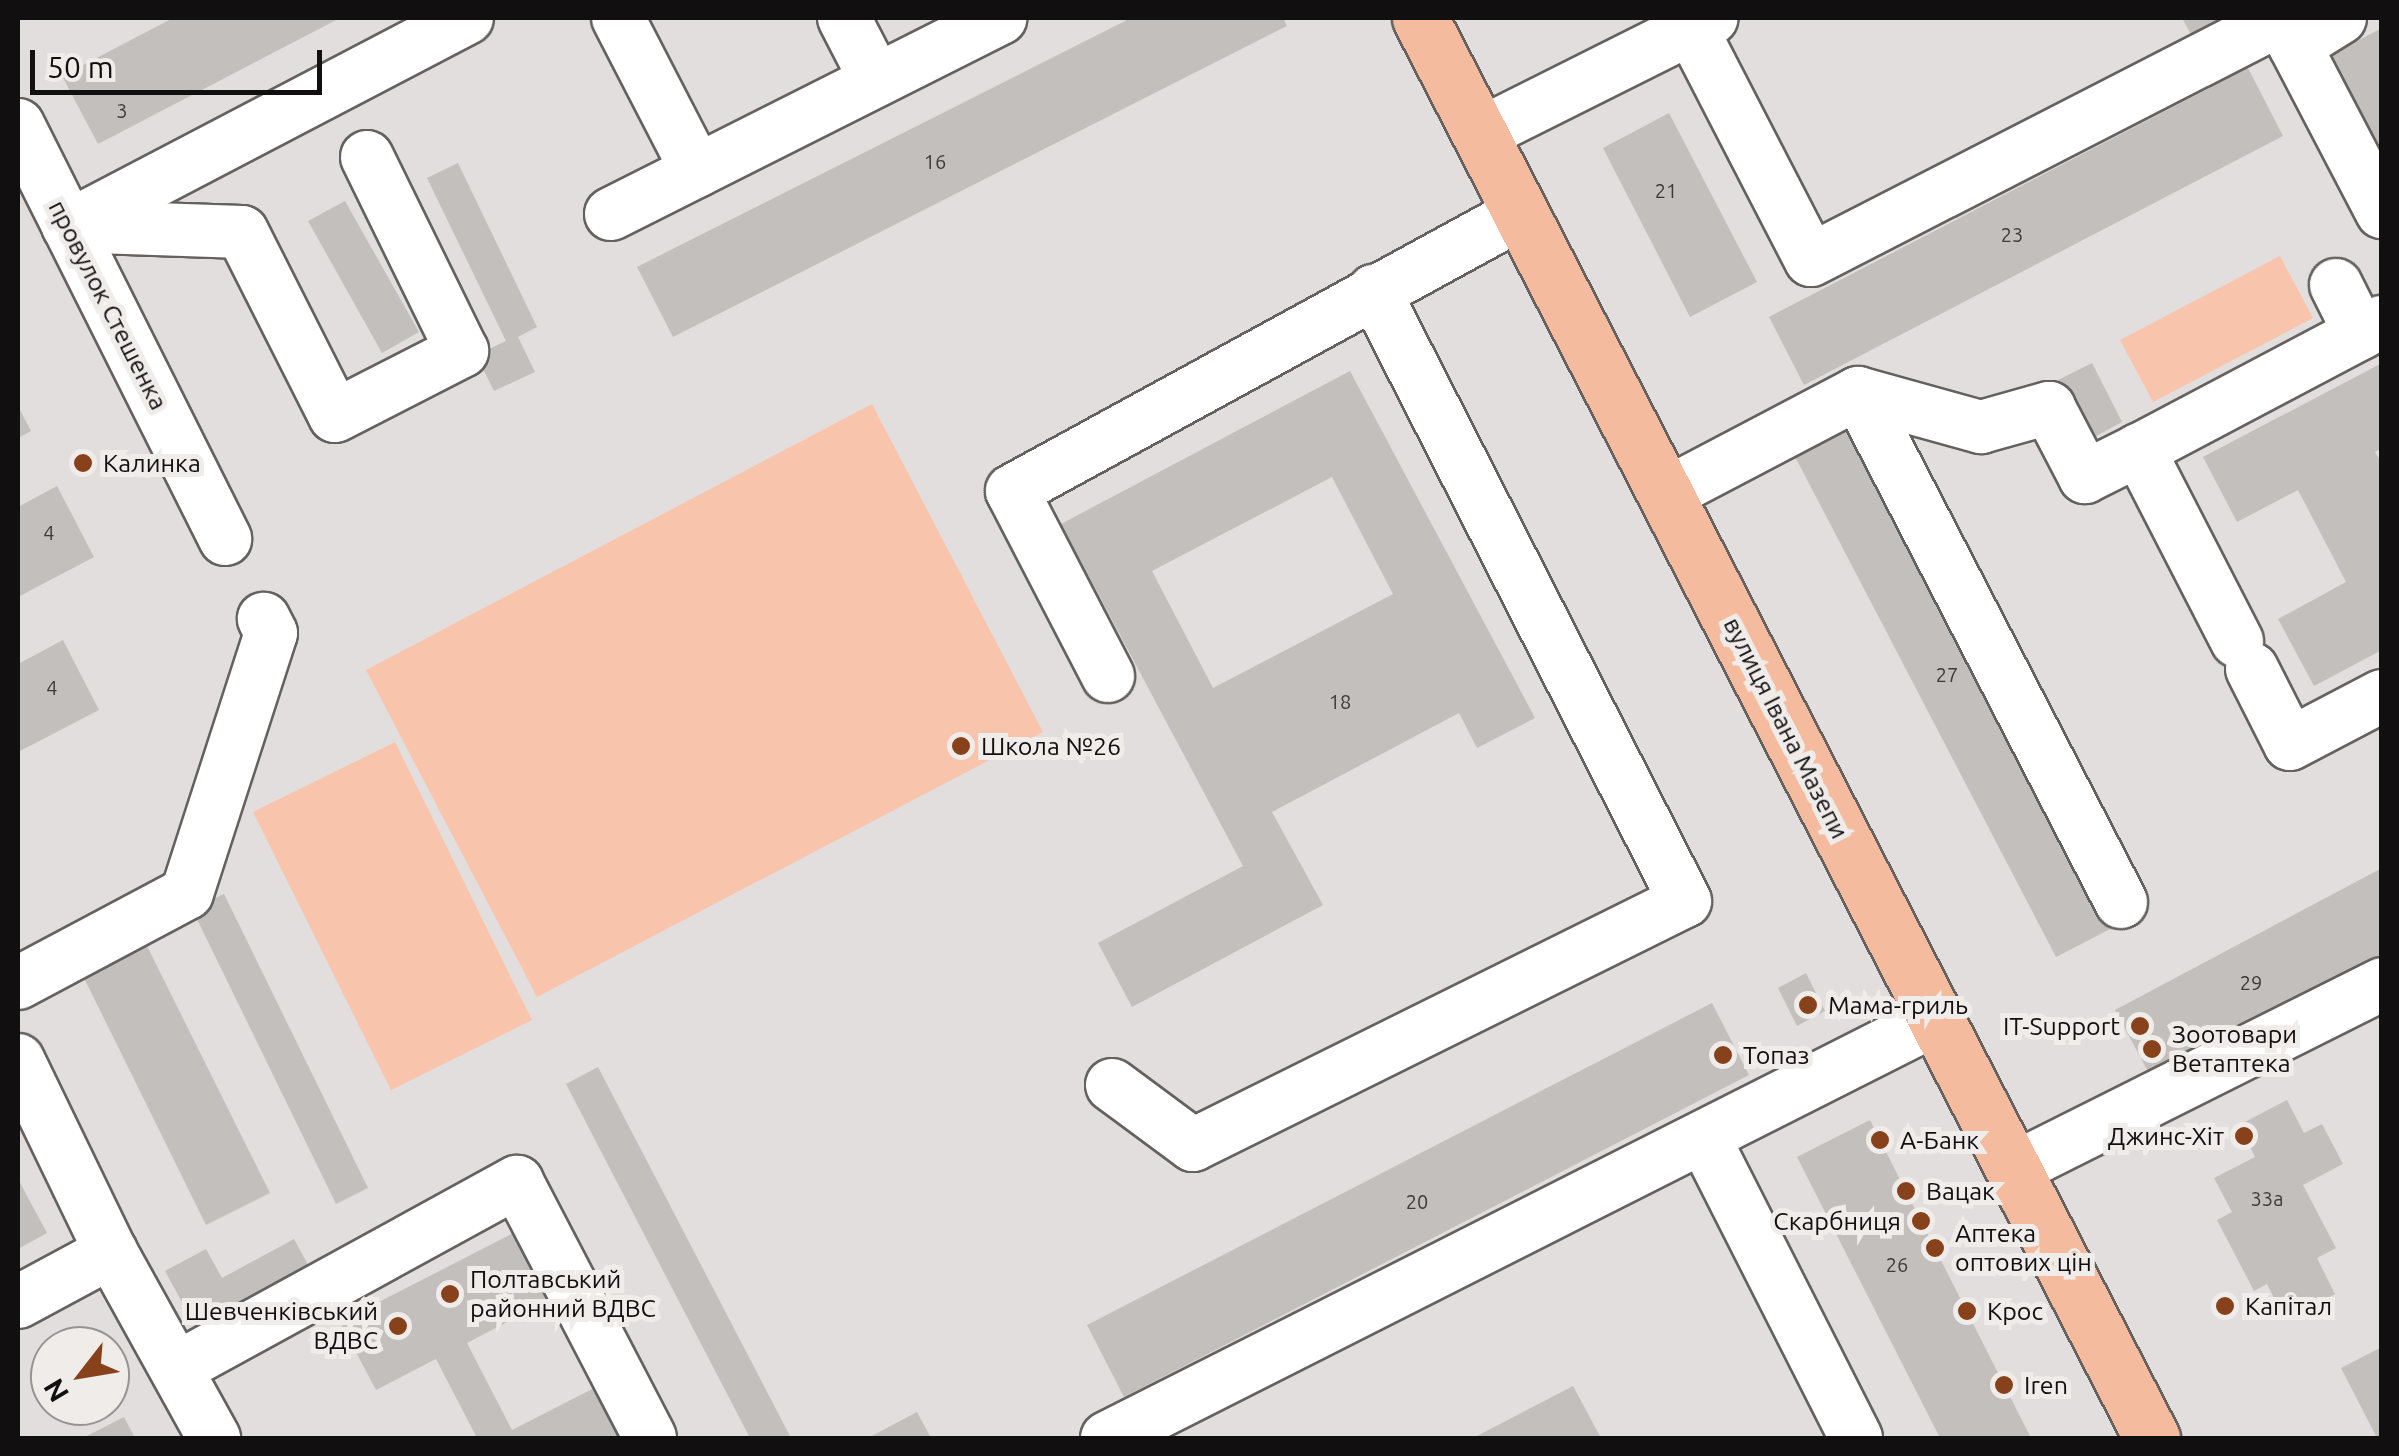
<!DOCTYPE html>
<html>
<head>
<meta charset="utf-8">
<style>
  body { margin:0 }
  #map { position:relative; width:2399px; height:1456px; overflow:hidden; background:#e2dedd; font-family:Ubuntu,sans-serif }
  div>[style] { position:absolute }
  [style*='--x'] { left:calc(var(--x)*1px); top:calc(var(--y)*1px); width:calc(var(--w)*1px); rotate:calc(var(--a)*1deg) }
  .green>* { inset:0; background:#f9c4ac }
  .building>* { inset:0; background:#c2bfbd }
  .roads { filter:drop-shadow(2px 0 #64615f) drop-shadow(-2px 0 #64615f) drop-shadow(0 2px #64615f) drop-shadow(0 -2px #64615f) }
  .minor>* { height:52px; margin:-26px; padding:0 26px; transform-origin:26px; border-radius:26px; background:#fff }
  .major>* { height:55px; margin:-27.5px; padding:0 27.5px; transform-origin:27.5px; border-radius:27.5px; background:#f4bb9e }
  .dots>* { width:28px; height:28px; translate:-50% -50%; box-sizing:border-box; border:5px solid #efecea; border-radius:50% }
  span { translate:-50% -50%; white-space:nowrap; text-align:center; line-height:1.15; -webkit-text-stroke:10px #efecea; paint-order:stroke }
  .number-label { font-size:20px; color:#3d3b3a }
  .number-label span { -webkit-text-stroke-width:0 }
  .street-label { font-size:25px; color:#110f0f }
  .poi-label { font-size:25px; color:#110f0f }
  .left { translate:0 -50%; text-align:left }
  .right { translate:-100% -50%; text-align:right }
  .frame { position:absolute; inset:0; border:20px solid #110f0f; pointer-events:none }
  .north { position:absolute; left:30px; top:1326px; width:100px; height:100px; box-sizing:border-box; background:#efecea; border:2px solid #969492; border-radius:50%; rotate:239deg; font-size:28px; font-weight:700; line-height:40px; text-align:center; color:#110f0f }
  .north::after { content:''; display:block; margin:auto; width:35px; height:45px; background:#87411b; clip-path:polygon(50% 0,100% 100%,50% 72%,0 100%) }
  .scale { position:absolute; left:30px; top:50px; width:292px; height:45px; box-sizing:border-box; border:5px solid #110f0f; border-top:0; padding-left:12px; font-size:30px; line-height:35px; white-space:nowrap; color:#110f0f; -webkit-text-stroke:8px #efecea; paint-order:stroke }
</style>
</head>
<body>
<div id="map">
  <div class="green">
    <div style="clip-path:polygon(2280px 256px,2313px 318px,2153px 402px,2120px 340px)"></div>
    <div style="clip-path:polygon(872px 404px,1043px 732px,537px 997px,366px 670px)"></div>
    <div style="clip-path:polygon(395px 742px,532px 1020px,391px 1090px,253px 812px)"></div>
  </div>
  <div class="building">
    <div style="clip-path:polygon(173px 18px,340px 18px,98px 144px,62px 76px)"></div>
    <div style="clip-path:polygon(1131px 18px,1283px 18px,1287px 26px,673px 337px,637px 267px)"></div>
    <div style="clip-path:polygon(2182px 18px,2231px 18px,2193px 38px)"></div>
    <div style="clip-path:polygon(2382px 28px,2382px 144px,2370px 150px,2321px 60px)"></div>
    <div style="clip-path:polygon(2248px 68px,2283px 136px,1804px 385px,1769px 317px)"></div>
    <div style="clip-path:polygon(1669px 113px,1757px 282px,1690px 317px,1603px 148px)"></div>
    <div style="clip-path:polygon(458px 163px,537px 327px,518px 337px,535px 372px,494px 391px,476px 355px,506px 341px,427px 178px)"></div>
    <div style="clip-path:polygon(345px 201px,419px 332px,382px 353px,308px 221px)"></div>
    <div style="clip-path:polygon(2092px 363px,2122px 422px,2089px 440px,2058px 380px)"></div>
    <div style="clip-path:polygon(2382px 363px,2382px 448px,2375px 452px,2382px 464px,2382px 650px,2314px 686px,2278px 619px,2346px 582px,2298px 490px,2237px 522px,2203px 457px)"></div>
    <div style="clip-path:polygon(evenodd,1350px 371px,1535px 718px,1477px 748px,1459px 713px,1272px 812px,1323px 905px,1132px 1007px,1098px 943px,1243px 866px,1061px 524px,1350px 371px,1332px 477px,1393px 594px,1213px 688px,1152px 571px,1332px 477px)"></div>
    <div style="clip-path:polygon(18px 406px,31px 431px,18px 438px)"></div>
    <div style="clip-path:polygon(1850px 414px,2116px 926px,2056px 957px,1789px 445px)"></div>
    <div style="clip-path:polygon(57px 486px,94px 557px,18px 597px,18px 507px)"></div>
    <div style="clip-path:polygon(63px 640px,99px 710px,18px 752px,18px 664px)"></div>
    <div style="clip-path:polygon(2382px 868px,2382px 957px,2152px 1079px,2115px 1010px)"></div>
    <div style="clip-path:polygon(224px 894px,368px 1188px,336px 1204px,192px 909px)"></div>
    <div style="clip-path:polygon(147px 946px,270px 1193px,206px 1225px,84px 978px)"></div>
    <div style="clip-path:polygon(1806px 973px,1825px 1011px,1797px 1026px,1778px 988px)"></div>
    <div style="clip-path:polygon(1712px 1003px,1749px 1075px,1124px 1397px,1087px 1325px)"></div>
    <div style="clip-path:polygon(598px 1067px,791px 1438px,750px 1438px,566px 1084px)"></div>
    <div style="clip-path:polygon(2287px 1100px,2304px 1133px,2322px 1124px,2343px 1164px,2303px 1185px,2336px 1248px,2317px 1258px,2335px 1294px,2285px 1320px,2267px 1284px,2254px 1291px,2217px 1220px,2232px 1212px,2214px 1178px,2255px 1157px,2239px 1125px)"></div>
    <div style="clip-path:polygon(1870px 1120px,1880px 1140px,2031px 1438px,1940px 1438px,1797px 1157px)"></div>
    <div style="clip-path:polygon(18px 1179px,47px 1233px,18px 1249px)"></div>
    <div style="clip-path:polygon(527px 1226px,561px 1294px,467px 1343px,512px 1430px,606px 1382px,635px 1438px,477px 1438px,436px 1359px,376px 1390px,340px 1322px)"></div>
    <div style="clip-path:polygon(294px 1239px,313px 1274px,200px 1335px,165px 1271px,206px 1249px,222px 1278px)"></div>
    <div style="clip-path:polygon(2382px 1347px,2382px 1436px,2377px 1438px,2341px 1368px)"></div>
    <div style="clip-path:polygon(1573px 1386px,1601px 1438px,1473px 1438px)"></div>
    <div style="clip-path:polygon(917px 1412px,931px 1438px,868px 1438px)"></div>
    <div style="clip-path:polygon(124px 1417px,135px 1438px,83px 1438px)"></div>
  </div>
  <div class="roads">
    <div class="minor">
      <div style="--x:618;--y:18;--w:172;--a:62.7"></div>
      <div style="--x:844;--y:18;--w:70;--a:62.7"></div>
      <div style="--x:1691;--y:28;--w:261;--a:62.7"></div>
      <div style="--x:1811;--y:260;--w:528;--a:-27.15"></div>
      <div style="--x:2281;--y:19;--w:218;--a:62.4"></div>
      <div style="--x:2295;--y:46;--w:53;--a:-31.9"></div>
      <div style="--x:18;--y:125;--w:463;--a:63.4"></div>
      <div style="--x:1480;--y:134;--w:259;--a:-26.6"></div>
      <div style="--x:611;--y:214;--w:436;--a:-26.7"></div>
      <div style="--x:68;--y:226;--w:174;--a:2"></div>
      <div style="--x:242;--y:232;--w:206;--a:63.2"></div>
      <div style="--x:335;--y:416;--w:143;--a:-27.1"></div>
      <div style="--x:462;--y:351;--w:216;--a:-116.1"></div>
      <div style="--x:69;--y:226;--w:449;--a:-27.6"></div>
      <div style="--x:2336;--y:285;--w:54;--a:63.4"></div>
      <div style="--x:1858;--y:393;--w:573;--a:62.67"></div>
      <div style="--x:1666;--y:494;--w:217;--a:-27.7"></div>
      <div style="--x:1858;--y:393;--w:128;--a:15.5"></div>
      <div style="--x:1981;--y:427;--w:71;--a:-15.6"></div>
      <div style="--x:2049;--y:408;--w:78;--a:62.4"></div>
      <div style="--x:2085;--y:477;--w:60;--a:-26.6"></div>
      <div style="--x:2237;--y:641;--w:215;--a:-117.2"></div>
      <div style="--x:2139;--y:450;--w:275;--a:-27.8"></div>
      <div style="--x:2252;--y:669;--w:84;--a:63.1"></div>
      <div style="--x:2290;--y:744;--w:104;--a:-27.6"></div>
      <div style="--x:1108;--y:676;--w:208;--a:-117.4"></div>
      <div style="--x:1012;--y:491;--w:580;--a:-28.64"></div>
      <div style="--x:18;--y:983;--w:191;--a:-28"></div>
      <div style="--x:187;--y:893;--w:273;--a:-72.1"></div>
      <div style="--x:271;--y:633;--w:16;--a:-117"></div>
      <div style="--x:18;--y:1060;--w:213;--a:64.2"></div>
      <div style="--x:111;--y:1252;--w:213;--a:61"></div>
      <div style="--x:1112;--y:1085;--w:101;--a:36.5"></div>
      <div style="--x:1193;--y:1145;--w:549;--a:-26.38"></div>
      <div style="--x:1685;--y:901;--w:685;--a:-117.01"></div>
      <div style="--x:1704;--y:1138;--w:336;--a:63.1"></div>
      <div style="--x:2013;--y:1169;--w:413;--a:-26.6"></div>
      <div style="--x:18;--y:1302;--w:106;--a:-28.3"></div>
      <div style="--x:177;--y:1368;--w:388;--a:-28.7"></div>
      <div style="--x:517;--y:1182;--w:288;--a:62.5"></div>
      <div style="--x:1107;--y:1438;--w:929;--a:-26.81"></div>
    </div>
    <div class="major">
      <div style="--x:1420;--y:18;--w:1598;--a:62.73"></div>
    </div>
  </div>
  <div class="dots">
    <div style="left:83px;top:463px;background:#87411b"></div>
    <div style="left:961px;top:746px;background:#87411b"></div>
    <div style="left:1808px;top:1005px;background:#87411b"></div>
    <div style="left:2140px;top:1026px;background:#87411b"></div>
    <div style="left:2152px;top:1049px;background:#87411b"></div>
    <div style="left:1723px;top:1055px;background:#87411b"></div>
    <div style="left:2244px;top:1136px;background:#87411b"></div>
    <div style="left:1880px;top:1140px;background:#87411b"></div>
    <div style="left:1906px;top:1191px;background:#87411b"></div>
    <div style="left:1921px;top:1221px;background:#87411b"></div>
    <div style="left:1935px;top:1248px;background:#87411b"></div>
    <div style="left:450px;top:1294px;background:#87411b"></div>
    <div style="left:2225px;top:1306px;background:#87411b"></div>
    <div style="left:1967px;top:1311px;background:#87411b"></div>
    <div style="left:398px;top:1326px;background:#87411b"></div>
    <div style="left:2004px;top:1385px;background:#87411b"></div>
  </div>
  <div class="number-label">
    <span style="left:122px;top:110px">3</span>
    <span style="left:935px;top:161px">16</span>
    <span style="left:1666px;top:190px">21</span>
    <span style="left:2012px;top:234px">23</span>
    <span style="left:49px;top:532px">4</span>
    <span style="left:1947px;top:674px">27</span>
    <span style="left:52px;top:687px">4</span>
    <span style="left:1340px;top:701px">18</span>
    <span style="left:2251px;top:982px">29</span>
    <span style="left:2267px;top:1198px">33а</span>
    <span style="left:1417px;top:1201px">20</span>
    <span style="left:1897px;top:1264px">26</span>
  </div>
  <div class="street-label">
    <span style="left:108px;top:305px;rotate:63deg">провулок Стешенка</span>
    <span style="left:1786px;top:728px;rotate:63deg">вулиця Івана Мазепи</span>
  </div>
  <div class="poi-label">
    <span class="left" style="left:103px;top:463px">Калинка</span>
    <span class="left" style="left:981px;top:746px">Школа №26</span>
    <span class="left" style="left:1828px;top:1005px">Мама-гриль</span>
    <span class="right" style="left:2120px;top:1026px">IT-Support</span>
    <span class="left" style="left:2172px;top:1049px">Зоотовари<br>Ветаптека</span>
    <span class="left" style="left:1743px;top:1055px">Топаз</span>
    <span class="right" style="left:2224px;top:1136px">Джинс-Хіт</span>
    <span class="left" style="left:1900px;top:1140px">А-Банк</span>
    <span class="left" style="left:1926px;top:1191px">Вацак</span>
    <span class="right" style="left:1901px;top:1221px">Скарбниця</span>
    <span class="left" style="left:1955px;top:1248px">Аптека<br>оптових цін</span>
    <span class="left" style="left:470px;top:1294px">Полтавський<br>районний ВДВС</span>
    <span class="left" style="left:2245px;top:1306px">Капітал</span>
    <span class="left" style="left:1987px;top:1311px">Крос</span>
    <span class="right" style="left:378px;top:1326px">Шевченківський<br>ВДВС</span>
    <span class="left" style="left:2024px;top:1385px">Iren</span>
  </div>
  <div class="frame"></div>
  <div class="north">N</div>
  <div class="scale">50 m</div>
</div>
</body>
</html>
